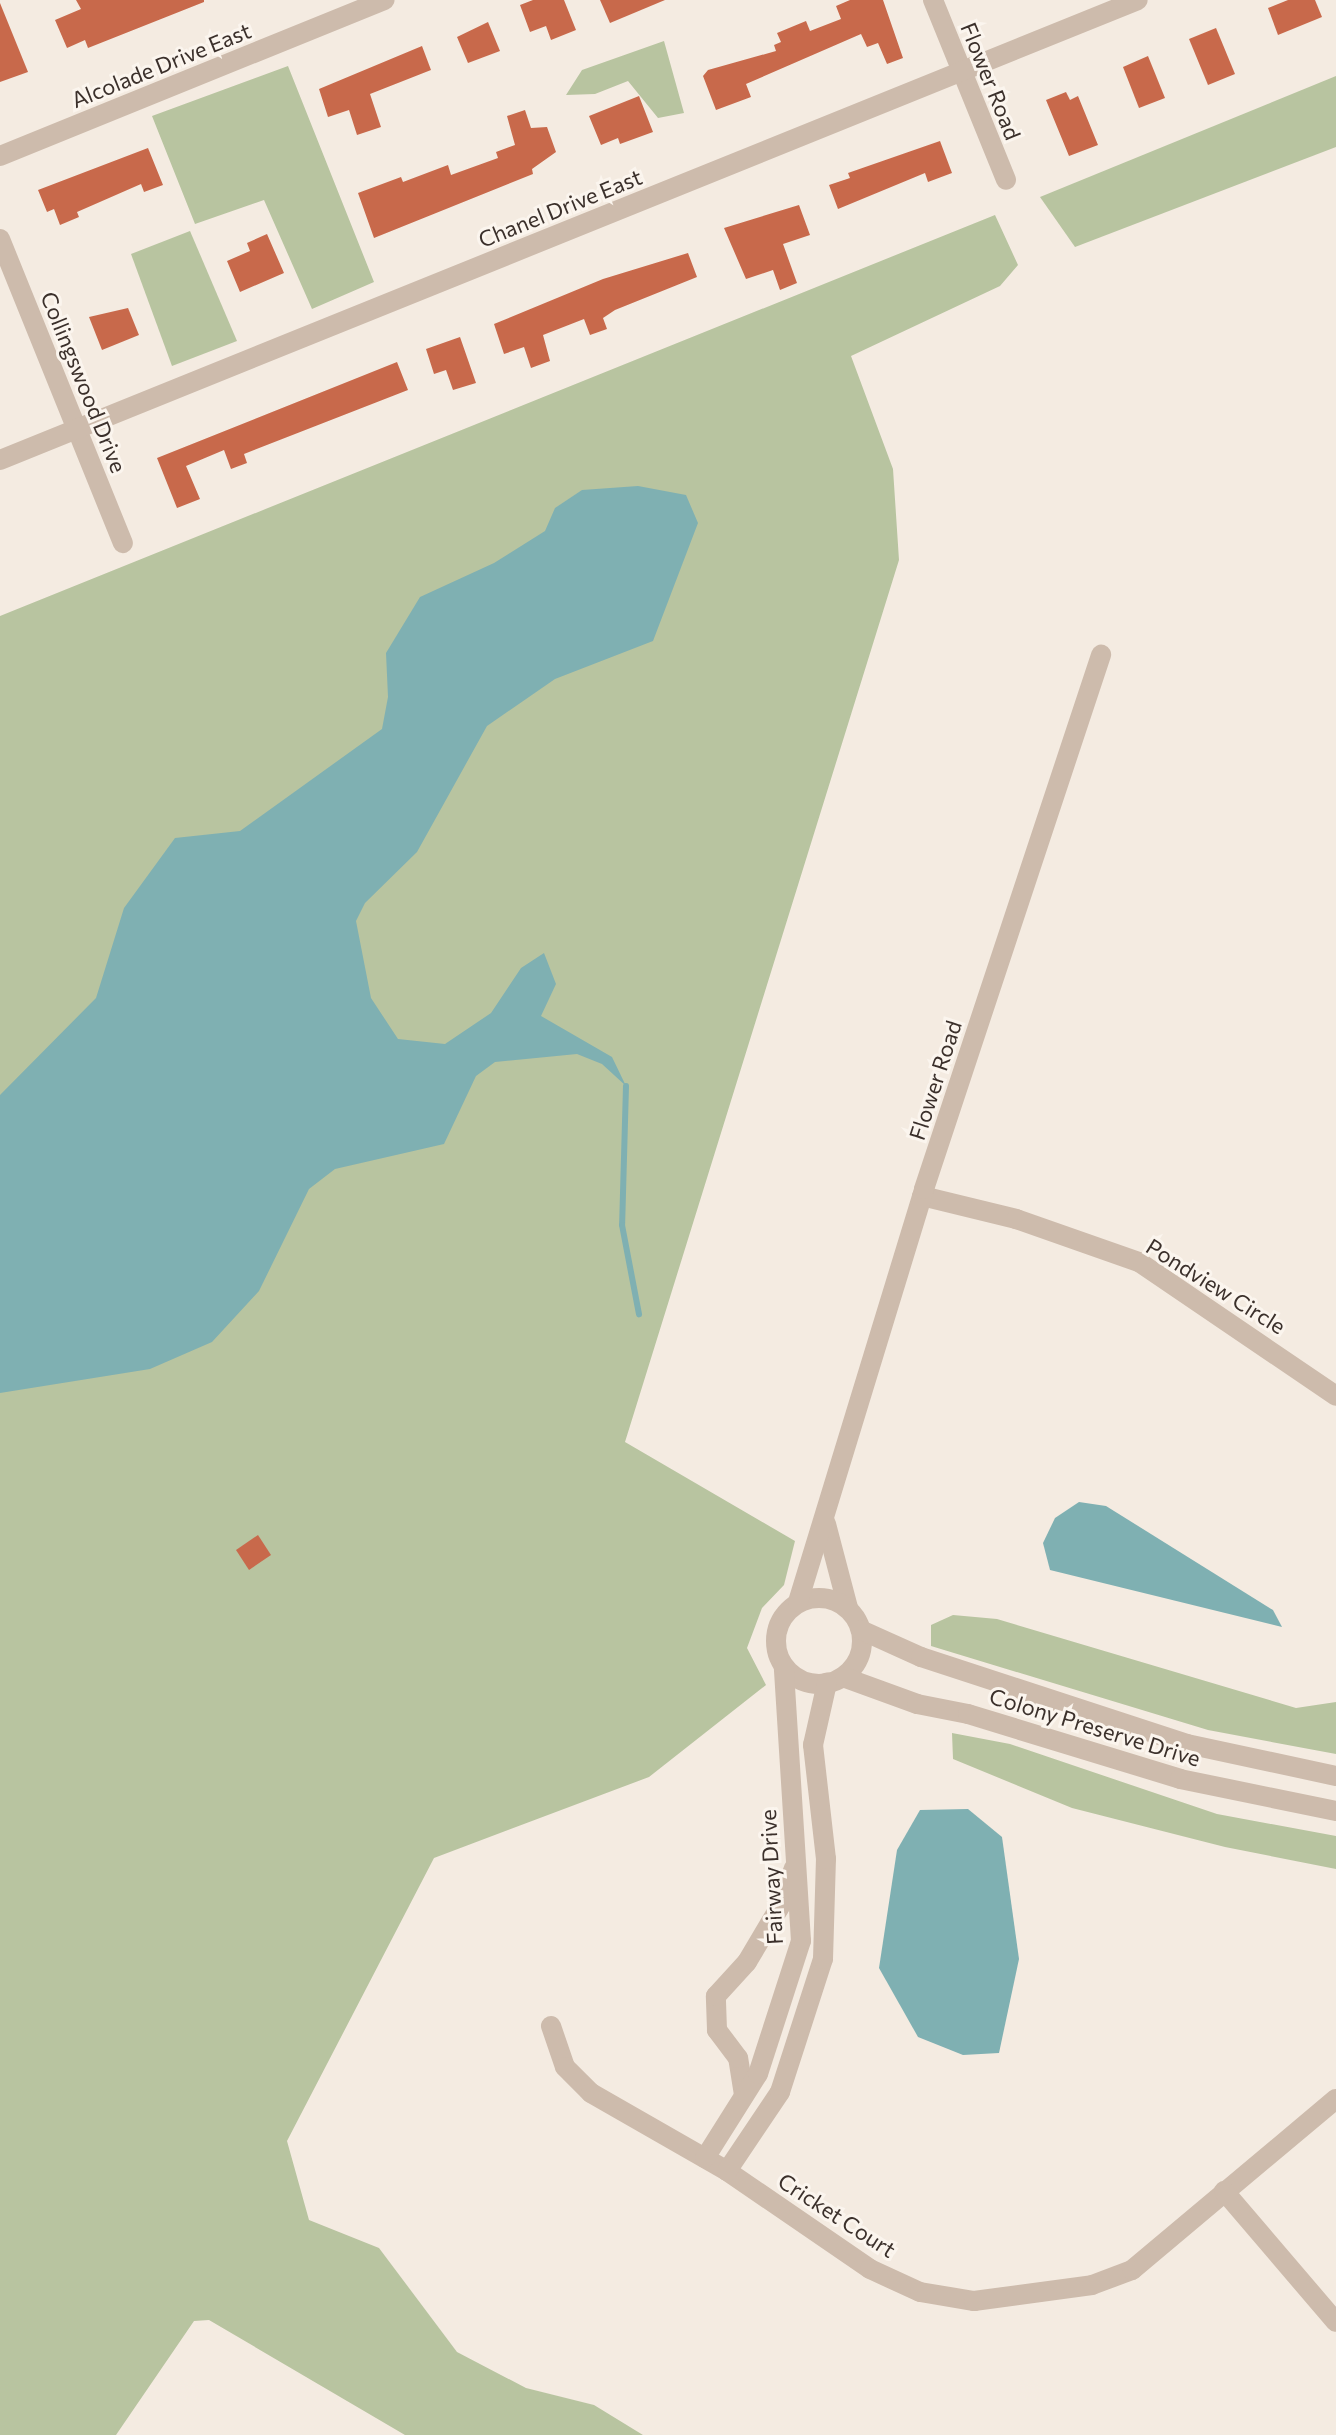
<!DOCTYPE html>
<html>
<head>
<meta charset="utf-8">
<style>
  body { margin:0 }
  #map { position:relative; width:1336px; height:2435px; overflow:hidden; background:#f4ebe1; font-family:Commissioner,sans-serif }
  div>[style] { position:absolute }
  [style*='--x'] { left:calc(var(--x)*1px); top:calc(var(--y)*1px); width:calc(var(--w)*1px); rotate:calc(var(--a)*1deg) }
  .green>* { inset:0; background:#b8c4a0 }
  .water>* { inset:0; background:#7fb0b2 }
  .stream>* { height:6px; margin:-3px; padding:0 3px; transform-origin:3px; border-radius:3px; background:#7fb0b2 }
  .building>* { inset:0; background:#c8694b }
  .minor>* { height:20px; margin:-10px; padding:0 10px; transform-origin:10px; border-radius:10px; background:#cdbbac }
  .minor>.ring { margin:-10px; padding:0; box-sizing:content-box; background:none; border:20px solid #cdbbac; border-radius:50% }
  span { translate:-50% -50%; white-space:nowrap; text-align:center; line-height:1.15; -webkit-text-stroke:6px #fbf5ee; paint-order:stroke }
  .street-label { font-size:22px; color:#3b302b }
</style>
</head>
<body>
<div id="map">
  <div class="green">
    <div style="clip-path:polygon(664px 41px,684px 113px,658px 118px,628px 81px,595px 94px,566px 95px,582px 70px)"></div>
    <div style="clip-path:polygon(288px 66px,374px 282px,312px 309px,264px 200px,195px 224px,152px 116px)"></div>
    <div style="clip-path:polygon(1336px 76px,1336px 147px,1075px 247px,1040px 197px)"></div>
    <div style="clip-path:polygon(995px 215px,1018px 265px,1000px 286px,851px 356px,893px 469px,899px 560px,625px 1442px,795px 1541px,784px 1585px,762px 1608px,747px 1648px,766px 1685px,649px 1777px,434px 1858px,287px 2141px,309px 2220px,379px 2248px,457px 2352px,526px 2388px,594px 2405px,643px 2435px,405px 2435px,209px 2320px,194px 2321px,116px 2435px,0 2435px,0 616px)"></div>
    <div style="clip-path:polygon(190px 231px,237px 341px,172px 366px,131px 254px)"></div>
    <div style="clip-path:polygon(953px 1615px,997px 1619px,1296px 1708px,1336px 1702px,1336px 1754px,1208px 1730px,931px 1646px,931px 1625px)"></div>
    <div style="clip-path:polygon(952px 1733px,1010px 1744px,1217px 1814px,1336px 1836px,1336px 1869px,1225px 1847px,1072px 1808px,953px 1759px)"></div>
  </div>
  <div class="water">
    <div style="clip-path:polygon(638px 486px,686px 495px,698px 523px,653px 641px,555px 679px,487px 726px,417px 852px,365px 903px,356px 921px,371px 998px,398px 1039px,445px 1044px,491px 1013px,521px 968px,544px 953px,556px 984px,541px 1016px,612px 1057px,626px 1086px,602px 1064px,577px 1054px,495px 1062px,476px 1076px,444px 1144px,335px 1169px,309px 1189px,259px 1291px,212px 1342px,150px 1369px,0 1393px,0 1095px,96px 998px,124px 908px,175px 838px,240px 831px,382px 729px,388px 697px,386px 653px,420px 597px,494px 563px,545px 531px,555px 508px,582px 490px)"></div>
    <div style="clip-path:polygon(1079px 1502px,1106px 1506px,1273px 1610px,1282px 1627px,1050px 1570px,1043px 1543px,1055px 1518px)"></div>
    <div style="clip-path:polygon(968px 1809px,1002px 1837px,1019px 1959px,999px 2053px,963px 2055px,918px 2037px,879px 1968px,897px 1850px,920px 1810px)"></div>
  </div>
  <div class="stream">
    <div style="--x:626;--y:1086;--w:139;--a:91.6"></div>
    <div style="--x:622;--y:1225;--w:91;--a:79.2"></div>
  </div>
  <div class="building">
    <div style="clip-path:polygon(76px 0,204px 0,204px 2px,88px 48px,85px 40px,67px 48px,55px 20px,81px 9px)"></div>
    <div style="clip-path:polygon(533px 0,564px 0,576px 30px,551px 40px,546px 26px,530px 32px,520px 5px)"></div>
    <div style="clip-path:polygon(600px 0,665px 0,610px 23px)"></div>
    <div style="clip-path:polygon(850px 0,883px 0,903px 58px,887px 64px,878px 43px,867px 47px,861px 34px,746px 84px,751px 97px,716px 110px,703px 76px,708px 70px,776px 51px,774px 45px,781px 42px,777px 33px,806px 21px,810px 31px,841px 19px,836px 6px)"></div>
    <div style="clip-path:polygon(1288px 0,1315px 0,1322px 17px,1278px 35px,1268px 8px)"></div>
    <div style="clip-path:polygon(0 3px,28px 72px,0 82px)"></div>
    <div style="clip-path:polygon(488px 22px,500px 51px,468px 63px,457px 37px)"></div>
    <div style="clip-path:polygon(1216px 28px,1235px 74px,1208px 85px,1189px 39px)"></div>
    <div style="clip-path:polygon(422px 46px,431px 70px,370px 94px,381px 127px,357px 135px,349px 110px,328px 117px,319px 89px)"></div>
    <div style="clip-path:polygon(1148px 56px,1165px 98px,1139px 108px,1123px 67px)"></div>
    <div style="clip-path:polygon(1066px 92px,1070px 100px,1078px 96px,1098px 145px,1069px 156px,1046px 100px)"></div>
    <div style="clip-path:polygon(639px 96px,653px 132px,620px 144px,618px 138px,601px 145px,589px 116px)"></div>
    <div style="clip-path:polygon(525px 110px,531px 128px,547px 127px,556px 152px,532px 169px,533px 174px,374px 238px,358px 193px,401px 177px,403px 182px,448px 165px,451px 175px,498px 158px,496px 152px,515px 145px,507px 116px)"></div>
    <div style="clip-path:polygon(940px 141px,952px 173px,928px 182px,925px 173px,838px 209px,829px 185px,850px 178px,848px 173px)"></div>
    <div style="clip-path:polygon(148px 148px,163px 185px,144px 192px,141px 184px,77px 212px,79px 217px,60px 225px,54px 209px,47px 212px,38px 190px)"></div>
    <div style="clip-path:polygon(799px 205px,810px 235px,783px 244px,797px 283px,780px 290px,773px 270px,746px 279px,724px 228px)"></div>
    <div style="clip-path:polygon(267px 234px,284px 273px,240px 292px,227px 261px,250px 251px,247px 243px)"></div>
    <div style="clip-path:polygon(688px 253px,697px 277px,615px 310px,603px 318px,607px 329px,590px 335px,584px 319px,543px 335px,550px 361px,531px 368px,524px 347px,504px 354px,494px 324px,603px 279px)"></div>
    <div style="clip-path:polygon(128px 308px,139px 335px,102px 350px,89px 317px)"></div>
    <div style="clip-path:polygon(460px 337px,476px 383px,453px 390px,446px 370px,434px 374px,426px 349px)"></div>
    <div style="clip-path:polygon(397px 362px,408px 390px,244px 454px,247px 463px,231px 469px,224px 450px,186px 466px,200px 499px,177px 508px,157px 458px)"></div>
    <div style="clip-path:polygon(258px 1535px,271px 1555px,249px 1570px,236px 1550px)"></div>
  </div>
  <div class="minor">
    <div style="--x:933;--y:0;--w:194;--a:67.9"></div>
    <div style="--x:0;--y:156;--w:415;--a:-22.1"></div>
    <div style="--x:0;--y:239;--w:328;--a:68"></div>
    <div style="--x:0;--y:460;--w:1227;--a:-22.01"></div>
    <div style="--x:922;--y:1196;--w:97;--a:13.7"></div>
    <div style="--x:1016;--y:1219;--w:130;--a:19.3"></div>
    <div style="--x:1139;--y:1262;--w:238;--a:34.2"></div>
    <div style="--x:826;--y:1524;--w:87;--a:75.3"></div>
    <div class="ring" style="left:776px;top:1598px;width:66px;height:66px"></div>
    <div style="--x:798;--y:1602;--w:432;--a:-73"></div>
    <div style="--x:924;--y:1189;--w:563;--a:-71.66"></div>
    <div style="--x:861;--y:1630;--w:66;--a:24.2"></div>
    <div style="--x:921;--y:1657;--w:280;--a:18.1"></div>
    <div style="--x:1187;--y:1744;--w:152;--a:12.1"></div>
    <div style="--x:843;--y:1677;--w:79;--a:20"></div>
    <div style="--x:917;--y:1704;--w:52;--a:11.1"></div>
    <div style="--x:968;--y:1714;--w:222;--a:17"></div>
    <div style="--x:1180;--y:1779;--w:159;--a:11.6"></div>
    <div style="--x:551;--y:2026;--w:43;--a:71.1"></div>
    <div style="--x:565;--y:2067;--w:37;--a:45"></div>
    <div style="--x:591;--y:2093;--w:157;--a:29.8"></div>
    <div style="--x:727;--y:2171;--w:173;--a:34.4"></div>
    <div style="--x:870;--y:2269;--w:55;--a:24.7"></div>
    <div style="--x:920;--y:2292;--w:55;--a:9.5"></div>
    <div style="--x:974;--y:2301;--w:119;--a:-7.7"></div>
    <div style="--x:1092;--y:2285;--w:43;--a:-20.6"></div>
    <div style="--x:1132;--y:2270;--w:266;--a:-40"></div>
    <div style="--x:744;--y:2095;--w:37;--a:-99"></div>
    <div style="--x:738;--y:2058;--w:35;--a:-127"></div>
    <div style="--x:717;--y:2030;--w:34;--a:-92"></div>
    <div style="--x:716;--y:1996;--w:46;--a:-47.6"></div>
    <div style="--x:747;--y:1962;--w:63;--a:-59.3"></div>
    <div style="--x:779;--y:1908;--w:43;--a:-69.4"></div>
    <div style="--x:705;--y:2158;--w:99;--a:-57.8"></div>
    <div style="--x:758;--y:2074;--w:140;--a:-72.1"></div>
    <div style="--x:801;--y:1941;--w:275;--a:-93.6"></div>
    <div style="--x:727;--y:2171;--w:95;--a:-56.1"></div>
    <div style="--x:780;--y:2092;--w:140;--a:-72.1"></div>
    <div style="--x:823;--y:1959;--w:100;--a:-88.3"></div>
    <div style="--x:826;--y:1859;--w:115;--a:-96.5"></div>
    <div style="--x:813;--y:1745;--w:64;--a:-77.3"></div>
    <div style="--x:1224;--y:2191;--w:172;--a:49.5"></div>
  </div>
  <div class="street-label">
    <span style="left:161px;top:65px;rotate:-22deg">Alcolade Drive East</span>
    <span style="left:991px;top:81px;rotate:68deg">Flower Road</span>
    <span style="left:560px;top:208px;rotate:-22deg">Chanel Drive East</span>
    <span style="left:84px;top:382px;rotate:68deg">Collingswood Drive</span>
    <span style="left:935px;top:1080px;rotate:-72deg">Flower Road</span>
    <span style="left:1216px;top:1286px;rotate:32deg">Pondview Circle</span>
    <span style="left:1095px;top:1727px;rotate:17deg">Colony Preserve Drive</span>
    <span style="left:771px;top:1877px;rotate:-93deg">Fairway Drive</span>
    <span style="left:837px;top:2215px;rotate:33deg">Cricket Court</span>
  </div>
</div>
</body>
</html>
